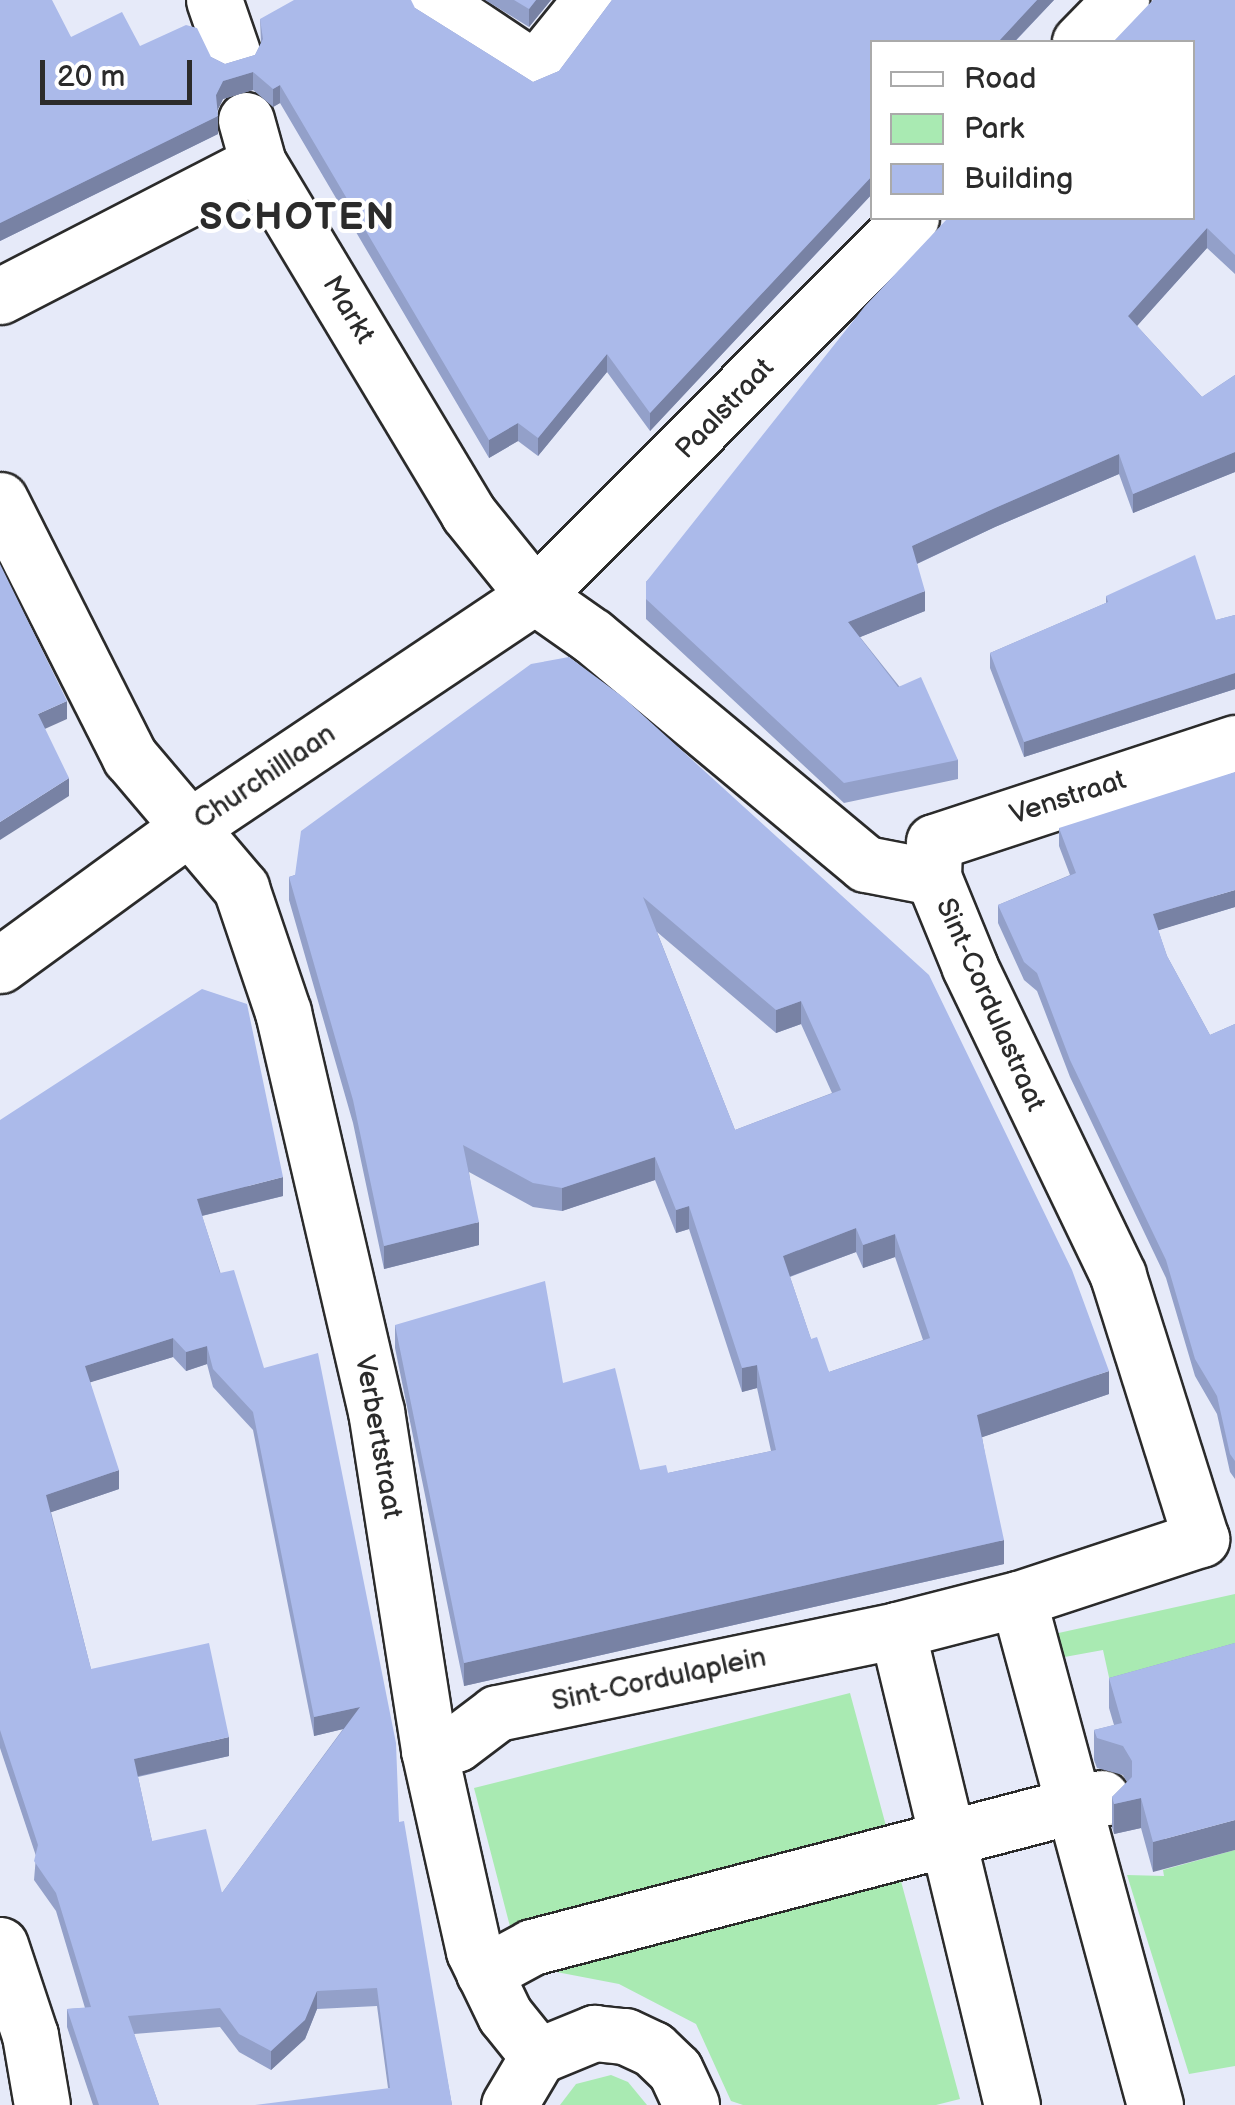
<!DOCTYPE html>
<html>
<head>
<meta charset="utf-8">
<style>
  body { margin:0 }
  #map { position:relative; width:1235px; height:2105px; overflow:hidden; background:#e6eaf9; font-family:"Balsamiq Sans",sans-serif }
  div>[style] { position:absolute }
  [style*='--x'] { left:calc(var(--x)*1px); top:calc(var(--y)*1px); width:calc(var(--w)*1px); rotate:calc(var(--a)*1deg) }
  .green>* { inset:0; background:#a9eab2 }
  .roads { filter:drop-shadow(2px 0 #2b2b2b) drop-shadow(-2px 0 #2b2b2b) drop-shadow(0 2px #2b2b2b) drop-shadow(0 -2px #2b2b2b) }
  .minor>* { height:55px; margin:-27.5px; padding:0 27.5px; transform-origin:27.5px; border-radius:27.5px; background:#fff }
  .wall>* { inset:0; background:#93a0c9 }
  .shaded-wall>* { inset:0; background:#7882a4 }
  .building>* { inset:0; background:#abbaea }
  span { translate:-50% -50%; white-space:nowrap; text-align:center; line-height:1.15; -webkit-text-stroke:8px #fff; paint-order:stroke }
  .street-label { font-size:28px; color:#2b2b2b }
  .district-label { font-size:38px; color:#2b2b2b; font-weight:700; letter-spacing:2.5px }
  .legend { position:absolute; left:870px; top:40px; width:325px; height:180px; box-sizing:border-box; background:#fff; border:2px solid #aaa; margin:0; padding:12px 18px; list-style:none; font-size:30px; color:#2b2b2b }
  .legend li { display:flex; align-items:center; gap:20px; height:50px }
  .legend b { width:50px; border:2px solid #aaa }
  .scale { position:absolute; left:40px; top:60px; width:152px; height:45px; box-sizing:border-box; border:5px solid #2b2b2b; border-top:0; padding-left:12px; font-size:30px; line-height:35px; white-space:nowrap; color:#2b2b2b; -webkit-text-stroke:8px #fff; paint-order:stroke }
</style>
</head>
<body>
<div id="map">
  <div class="green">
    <div style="clip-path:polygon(1235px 1594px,1235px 1673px,1114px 1700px,1103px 1650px,1059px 1658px,1054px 1634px)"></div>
    <div style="clip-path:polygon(850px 1693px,960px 2099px,936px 2105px,743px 2105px,731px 2101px,696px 2024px,619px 1984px,520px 1965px,474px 1788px)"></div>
    <div style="clip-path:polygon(1235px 1850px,1235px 2066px,1189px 2074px,1127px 1875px,1164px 1876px,1163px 1870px)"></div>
    <div style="clip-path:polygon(611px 2075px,628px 2082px,647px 2105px,560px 2105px,576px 2084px)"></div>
  </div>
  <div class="roads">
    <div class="minor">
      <div style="--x:214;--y:0;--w:55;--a:70.9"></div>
      <div style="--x:432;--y:0;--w:124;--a:33.8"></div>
      <div style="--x:535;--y:69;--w:89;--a:-50.9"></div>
      <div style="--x:1080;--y:42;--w:59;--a:-45.7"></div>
      <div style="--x:246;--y:120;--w:45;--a:74.4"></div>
      <div style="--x:258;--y:163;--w:408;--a:59"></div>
      <div style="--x:468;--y:513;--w:107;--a:51.1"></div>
      <div style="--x:535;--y:596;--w:70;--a:35.1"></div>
      <div style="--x:592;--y:636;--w:356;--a:39.8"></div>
      <div style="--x:866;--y:864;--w:68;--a:11"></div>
      <div style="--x:0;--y:296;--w:290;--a:-27.3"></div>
      <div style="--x:0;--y:500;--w:288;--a:63.2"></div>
      <div style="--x:130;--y:757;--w:172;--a:49.7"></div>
      <div style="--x:241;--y:888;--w:131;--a:71.3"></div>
      <div style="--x:283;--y:1012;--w:410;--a:76.9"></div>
      <div style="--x:376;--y:1411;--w:343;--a:81.1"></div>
      <div style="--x:429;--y:1750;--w:206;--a:77.4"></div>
      <div style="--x:474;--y:1951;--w:71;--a:64.2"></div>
      <div style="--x:505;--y:2015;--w:53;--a:51.2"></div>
      <div style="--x:0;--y:965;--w:233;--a:-36.1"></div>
      <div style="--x:188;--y:828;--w:417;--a:-33.8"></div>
      <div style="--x:535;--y:596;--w:533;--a:-45.15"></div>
      <div style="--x:1018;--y:1599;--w:524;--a:74.85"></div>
      <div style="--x:897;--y:1630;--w:489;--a:76.4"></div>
      <div style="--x:429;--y:1750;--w:28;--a:-13"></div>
      <div style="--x:456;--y:1744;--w:51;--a:-37.1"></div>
      <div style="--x:497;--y:1713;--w:409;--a:-11.7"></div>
      <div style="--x:897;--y:1630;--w:125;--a:-14.4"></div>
      <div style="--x:1018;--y:1599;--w:193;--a:-18.2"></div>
      <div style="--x:1201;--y:1539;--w:277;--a:-107.5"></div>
      <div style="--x:1118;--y:1275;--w:342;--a:-115.7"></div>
      <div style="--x:970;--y:967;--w:97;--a:-112.3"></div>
      <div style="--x:933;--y:877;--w:35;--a:-88"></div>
      <div style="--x:934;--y:842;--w:317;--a:-18.2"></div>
      <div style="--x:0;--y:1945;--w:95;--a:71.6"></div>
      <div style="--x:30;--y:2035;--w:71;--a:80.3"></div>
      <div style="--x:484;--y:1973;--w:55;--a:-28.4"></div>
      <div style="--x:532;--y:1947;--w:589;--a:-14.65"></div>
      <div style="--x:509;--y:2105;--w:57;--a:-59.4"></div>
      <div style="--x:538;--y:2056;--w:61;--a:-22.3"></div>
      <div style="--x:594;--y:2033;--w:31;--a:6"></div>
      <div style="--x:625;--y:2036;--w:31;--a:25"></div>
      <div style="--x:653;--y:2049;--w:30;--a:44"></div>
      <div style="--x:675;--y:2070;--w:38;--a:65"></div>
    </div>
  </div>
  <div class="wall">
    <div style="clip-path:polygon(0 0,71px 37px,211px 57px,225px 64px,255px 55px,261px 43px,260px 19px,415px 8px,533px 82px,559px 71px,612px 0,1054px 0,650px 431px,607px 372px,538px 456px,518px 441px,489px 458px,280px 103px,273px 107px,253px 90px,223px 99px,217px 111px,218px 134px,0 241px)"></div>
    <div style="clip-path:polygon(485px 0,551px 0,529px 27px)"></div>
    <div style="clip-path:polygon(1235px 0,1235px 274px,1207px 248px,1137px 326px,1202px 397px,1235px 375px,1235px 472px,1133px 513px,1119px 474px,995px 527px,917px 564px,925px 611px,860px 637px,958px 760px,958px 779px,844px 803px,646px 619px,646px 582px)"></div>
    <div style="clip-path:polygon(1106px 596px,1216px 620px,1235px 615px,1235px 689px,1024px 757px,990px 668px,990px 653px,1106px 603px)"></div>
    <div style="clip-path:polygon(evenodd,569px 657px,1109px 1394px,982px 1437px,1004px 1564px,464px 1686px,395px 1348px,395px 1325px,563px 1383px,640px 1470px,668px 1473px,771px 1451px,757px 1388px,742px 1392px,689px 1229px,676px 1233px,655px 1180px,562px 1211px,533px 1207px,469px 1172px,479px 1245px,384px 1269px,353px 1123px,289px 900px,289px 877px,295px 875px,569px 657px,657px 932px,776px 1033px,801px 1024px,832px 1093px,735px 1130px,657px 932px,569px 657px,856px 1252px,863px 1268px,895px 1257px,923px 1340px,829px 1372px,811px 1339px,790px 1277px,856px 1252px)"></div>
    <div style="clip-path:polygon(1059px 828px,1235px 907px,1158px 930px,1167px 956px,1210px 1035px,1235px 1024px,1235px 1479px,1230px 1472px,1217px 1414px,1195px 1376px,1166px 1278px,1070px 1077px,1037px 991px,1024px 980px,998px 923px,998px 905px,1070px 875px,1059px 846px)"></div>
    <div style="clip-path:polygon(evenodd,0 1120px,283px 1196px,202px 1216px,399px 1822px,452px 2105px,388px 2088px,377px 2006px,317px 2009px,305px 2039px,271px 2070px,239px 2052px,220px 2027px,134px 2034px,159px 2105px,93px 2105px,67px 2027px,67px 2009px,85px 2008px,56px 1911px,34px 1880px,36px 1856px,0 1748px,0 1120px,173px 1357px,186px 1371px,207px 1364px,213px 1387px,253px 1430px,314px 1736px,343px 1729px,222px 1893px,152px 1841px,138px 1777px,229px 1756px,91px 1669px,51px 1512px,119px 1489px,90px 1382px,173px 1357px)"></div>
    <div style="clip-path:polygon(1235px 1643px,1153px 1872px,1141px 1828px,1114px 1834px,1112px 1827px,1112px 1797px,1127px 1782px,1123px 1775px,1097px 1768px,1094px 1760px,1094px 1730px,1114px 1725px,1109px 1708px,1109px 1678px)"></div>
  </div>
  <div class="shaded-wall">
    <div style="clip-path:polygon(536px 0,551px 0,529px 27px,529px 9px)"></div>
    <div style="clip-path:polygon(1037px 0,1054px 0,1014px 42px,998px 42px)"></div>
    <div style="clip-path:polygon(253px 72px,253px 90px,223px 99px,216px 113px,216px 95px,223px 81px)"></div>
    <div style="clip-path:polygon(280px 85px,280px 103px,273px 107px,273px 89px)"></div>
    <div style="clip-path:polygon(218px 116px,218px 134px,0 241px,0 223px)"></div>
    <div style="clip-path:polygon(872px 176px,872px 194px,650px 431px,650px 413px)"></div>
    <div style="clip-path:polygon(1207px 228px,1207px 248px,1128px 336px,1128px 316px)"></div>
    <div style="clip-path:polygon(607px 354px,607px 372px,538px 456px,538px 438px)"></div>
    <div style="clip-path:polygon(518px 423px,518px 441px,489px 458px,489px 440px)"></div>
    <div style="clip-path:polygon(1235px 452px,1235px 472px,1133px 513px,1133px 494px)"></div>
    <div style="clip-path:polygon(1119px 454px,1119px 474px,995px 527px,912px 566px,912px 546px,995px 508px)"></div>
    <div style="clip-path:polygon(925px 591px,925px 611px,848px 642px,848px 622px)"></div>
    <div style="clip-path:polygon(1235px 673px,1235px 689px,1024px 757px,1024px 742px)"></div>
    <div style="clip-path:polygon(67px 701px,67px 719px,38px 732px,38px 714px)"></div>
    <div style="clip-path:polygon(69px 778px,69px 796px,0 840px,0 822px)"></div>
    <div style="clip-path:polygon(1235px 890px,1235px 907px,1153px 932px,1153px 914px)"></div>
    <div style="clip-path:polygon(801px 1001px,801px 1024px,776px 1033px,776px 1010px)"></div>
    <div style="clip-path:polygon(655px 1157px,655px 1180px,562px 1211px,562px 1188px)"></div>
    <div style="clip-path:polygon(283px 1177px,283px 1196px,197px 1217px,197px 1199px)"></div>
    <div style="clip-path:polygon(689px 1206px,689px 1229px,676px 1233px,676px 1210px)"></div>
    <div style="clip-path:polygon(479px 1222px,479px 1245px,384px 1269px,384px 1246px)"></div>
    <div style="clip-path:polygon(856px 1228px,856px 1252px,783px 1279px,783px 1256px)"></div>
    <div style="clip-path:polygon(895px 1234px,895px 1257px,863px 1268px,863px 1245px)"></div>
    <div style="clip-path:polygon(173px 1338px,173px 1357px,85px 1384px,85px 1366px)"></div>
    <div style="clip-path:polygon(207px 1346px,207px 1364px,186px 1371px,186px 1352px)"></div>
    <div style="clip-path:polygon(757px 1365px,757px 1388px,742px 1392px,742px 1368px)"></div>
    <div style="clip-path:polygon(1109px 1371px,1109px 1394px,977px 1439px,977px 1415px)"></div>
    <div style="clip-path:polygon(119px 1470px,119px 1489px,46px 1514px,46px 1495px)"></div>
    <div style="clip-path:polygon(1004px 1540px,1004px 1564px,464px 1686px,464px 1663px)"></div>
    <div style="clip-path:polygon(360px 1707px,360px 1725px,314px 1736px,314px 1717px)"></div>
    <div style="clip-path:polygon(229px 1737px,229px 1756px,134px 1777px,134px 1759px)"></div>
    <div style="clip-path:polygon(1141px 1798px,1141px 1828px,1114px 1834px,1114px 1804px)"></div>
    <div style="clip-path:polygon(1235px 1820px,1235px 1850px,1153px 1872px,1153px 1842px)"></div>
    <div style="clip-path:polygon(317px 1991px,317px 2009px,305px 2039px,271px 2070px,271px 2051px)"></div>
  </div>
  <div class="building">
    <div style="clip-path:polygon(0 0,52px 0,71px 37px,122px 12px,140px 46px,186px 25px,197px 28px,211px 57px,225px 64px,255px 55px,263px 39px,260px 19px,294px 0,411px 0,415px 8px,533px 82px,559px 71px,612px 0,1037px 0,998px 42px,872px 42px,872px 176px,650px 413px,607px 354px,538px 438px,518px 423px,489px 440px,280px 85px,273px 89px,253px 72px,223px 81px,216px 95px,218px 116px,0 223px)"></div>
    <div style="clip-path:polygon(514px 0,536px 0,529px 9px)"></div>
    <div style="clip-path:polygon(1153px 0,1235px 0,1235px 255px,1207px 228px,1128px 316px,1202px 397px,1235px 375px,1235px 452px,1133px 494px,1119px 454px,995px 508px,912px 546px,925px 591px,848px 622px,898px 687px,921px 677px,958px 760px,844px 783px,646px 599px,646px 582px,865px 306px,948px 218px,1192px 218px,1192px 42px,1113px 42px)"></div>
    <div style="clip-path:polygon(1195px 555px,1216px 620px,1235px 615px,1235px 673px,1024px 742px,990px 653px,1108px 602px,1106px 596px)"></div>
    <div style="clip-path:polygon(0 564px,67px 701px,38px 714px,69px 778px,0 822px)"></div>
    <div style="clip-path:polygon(evenodd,569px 657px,623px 697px,929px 975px,1072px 1270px,1109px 1371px,977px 1415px,1004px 1540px,464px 1663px,395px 1325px,545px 1281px,563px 1383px,615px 1368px,640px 1470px,666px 1465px,668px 1473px,776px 1450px,757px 1365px,742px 1368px,689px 1206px,676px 1210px,655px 1157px,562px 1188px,533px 1183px,463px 1145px,479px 1222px,384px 1246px,353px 1100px,289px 877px,295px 875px,301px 831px,531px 664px,569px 657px,643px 897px,776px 1010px,801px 1001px,841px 1090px,735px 1130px,643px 897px,569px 657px,856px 1228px,863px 1245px,895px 1234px,930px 1338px,829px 1372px,817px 1337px,811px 1339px,783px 1256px,856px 1228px)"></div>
    <div style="clip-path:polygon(1235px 772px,1235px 890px,1153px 914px,1167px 956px,1210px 1035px,1235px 1024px,1235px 1461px,1230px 1454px,1217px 1396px,1195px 1359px,1166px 1260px,1070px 1060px,1037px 973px,1024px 962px,998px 905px,1076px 873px,1059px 828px)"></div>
    <div style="clip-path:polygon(evenodd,202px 989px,247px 1004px,283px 1177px,197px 1199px,220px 1273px,234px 1270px,264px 1368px,318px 1353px,396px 1743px,399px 1822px,404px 1821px,452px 2105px,255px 2105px,390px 2088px,377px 1988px,317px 1991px,305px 2020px,271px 2051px,239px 2034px,220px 2008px,128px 2016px,159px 2105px,99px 2105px,67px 2009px,91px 2007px,56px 1893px,34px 1861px,38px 1845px,0 1730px,0 1120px,202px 989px,173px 1338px,186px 1352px,207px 1346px,213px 1369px,253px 1412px,314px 1717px,360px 1707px,222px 1893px,206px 1829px,152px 1841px,134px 1759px,229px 1737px,209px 1643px,91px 1669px,46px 1495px,119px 1470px,85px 1366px,173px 1338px)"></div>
    <div style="clip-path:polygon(1235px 1643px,1235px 1820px,1153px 1842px,1141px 1798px,1114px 1804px,1112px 1797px,1132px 1777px,1132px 1761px,1123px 1746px,1097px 1738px,1094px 1730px,1122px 1723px,1109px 1678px)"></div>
  </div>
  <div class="street-label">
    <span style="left:348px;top:310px;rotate:59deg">Markt</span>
    <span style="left:725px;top:409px;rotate:-46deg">Paalstraat</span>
    <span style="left:265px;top:777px;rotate:-34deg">Churchilllaan</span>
    <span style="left:1068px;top:798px;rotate:-18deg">Venstraat</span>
    <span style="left:990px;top:1005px;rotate:66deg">Sint-Cordulastraat</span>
    <span style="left:378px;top:1437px;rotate:80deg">Verbertstraat</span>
    <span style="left:659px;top:1680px;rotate:-12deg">Sint-Cordulaplein</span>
  </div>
  <div class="district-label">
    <span style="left:298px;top:218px">SCHOTEN</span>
  </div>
  <ul class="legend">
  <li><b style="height:12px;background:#fff"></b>Road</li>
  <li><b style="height:28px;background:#a9eab2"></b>Park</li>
  <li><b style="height:28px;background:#abbaea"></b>Building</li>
  </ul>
  <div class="scale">20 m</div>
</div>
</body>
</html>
